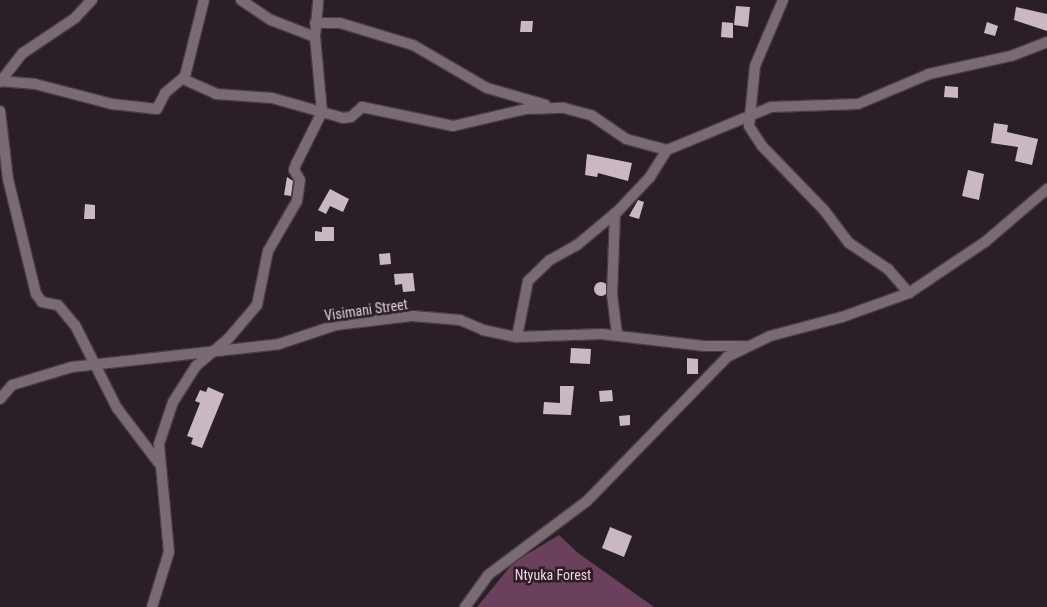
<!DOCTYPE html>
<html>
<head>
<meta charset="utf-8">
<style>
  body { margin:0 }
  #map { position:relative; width:1047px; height:607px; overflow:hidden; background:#2b1f27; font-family:"Roboto Condensed",sans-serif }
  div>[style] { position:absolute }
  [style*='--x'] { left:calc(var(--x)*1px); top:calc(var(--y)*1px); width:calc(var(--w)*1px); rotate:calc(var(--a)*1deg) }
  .forest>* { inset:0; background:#6b405d }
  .building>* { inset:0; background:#c9b8c3 }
  .round { border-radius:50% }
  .roads { filter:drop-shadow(1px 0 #483d44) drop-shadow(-1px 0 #483d44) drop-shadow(0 1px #483d44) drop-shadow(0 -1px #483d44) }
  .street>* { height:10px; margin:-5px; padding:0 5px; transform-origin:5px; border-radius:5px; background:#796a73 }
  span { translate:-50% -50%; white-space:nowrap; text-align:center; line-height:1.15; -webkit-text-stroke:5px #2b1f27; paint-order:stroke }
  .street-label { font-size:14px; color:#dcd3d8 }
  .park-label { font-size:14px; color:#faceea }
</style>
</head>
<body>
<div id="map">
  <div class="forest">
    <div style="clip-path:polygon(559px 535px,578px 553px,654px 607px,477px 607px,514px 562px)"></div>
  </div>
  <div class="building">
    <div style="clip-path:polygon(736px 6px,750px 7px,748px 27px,734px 25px)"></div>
    <div style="clip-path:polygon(1016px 7px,1047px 14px,1047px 31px,1014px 20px)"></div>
    <div style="clip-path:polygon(521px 21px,533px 21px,532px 32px,520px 32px)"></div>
    <div style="clip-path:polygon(722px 22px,733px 23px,733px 38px,721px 37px)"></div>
    <div style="clip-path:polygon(987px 22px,998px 26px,995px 36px,984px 33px)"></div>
    <div style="clip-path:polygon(945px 86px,958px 87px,958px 98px,944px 97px)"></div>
    <div style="clip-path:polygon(994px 123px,1008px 125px,1007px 132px,1038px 139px,1032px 165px,1015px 161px,1018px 147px,991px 143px)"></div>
    <div style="clip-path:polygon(587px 154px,632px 163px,628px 181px,598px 173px,597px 177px,585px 175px)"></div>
    <div style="clip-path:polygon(968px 170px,984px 174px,979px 200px,962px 196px)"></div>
    <div style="clip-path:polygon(287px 177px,293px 181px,291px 196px,284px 195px)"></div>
    <div style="clip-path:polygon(330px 189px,349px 199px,343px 212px,330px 206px,326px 214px,318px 210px)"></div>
    <div style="clip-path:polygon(638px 200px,644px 202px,639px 219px,629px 216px)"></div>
    <div style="clip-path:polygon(85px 204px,95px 205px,95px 219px,84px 219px)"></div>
    <div style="clip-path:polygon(322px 227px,334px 227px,334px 241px,315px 241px,315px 231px,322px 232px)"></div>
    <div style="clip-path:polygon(390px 253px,391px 264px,380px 265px,379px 254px)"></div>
    <div style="clip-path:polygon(413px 273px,415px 291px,403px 292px,402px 284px,395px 285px,394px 274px)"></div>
    <div class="round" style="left:594px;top:282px;width:14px;height:14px"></div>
    <div style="clip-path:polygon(571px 348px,591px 349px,590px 364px,570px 363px)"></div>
    <div style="clip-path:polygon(687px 358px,698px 359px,698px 374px,687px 374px)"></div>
    <div style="clip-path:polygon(560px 386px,574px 386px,571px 415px,543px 414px,544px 402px,560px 403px)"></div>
    <div style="clip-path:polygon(208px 387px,224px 394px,202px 448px,191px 444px,193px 438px,187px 436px,200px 403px,195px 401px,200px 390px,206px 392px)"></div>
    <div style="clip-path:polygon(612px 390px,613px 401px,600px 402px,599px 391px)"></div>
    <div style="clip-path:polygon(630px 415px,630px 425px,620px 426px,619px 416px)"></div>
    <div style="clip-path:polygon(610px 527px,632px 536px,624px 557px,602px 548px)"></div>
  </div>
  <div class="roads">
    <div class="street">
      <div style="--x:241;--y:0;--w:36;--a:34"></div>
      <div style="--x:271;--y:20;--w:47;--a:21.1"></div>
      <div style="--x:783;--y:0;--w:72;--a:113"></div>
      <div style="--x:755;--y:66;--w:60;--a:95.7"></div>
      <div style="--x:749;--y:126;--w:24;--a:57"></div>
      <div style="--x:762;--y:146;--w:89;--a:45.9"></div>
      <div style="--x:824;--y:210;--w:41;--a:52.9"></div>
      <div style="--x:849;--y:243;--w:47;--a:33.7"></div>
      <div style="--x:888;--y:269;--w:32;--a:49"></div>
      <div style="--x:315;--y:23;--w:25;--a:0"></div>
      <div style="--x:340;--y:23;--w:76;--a:16.8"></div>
      <div style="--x:413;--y:45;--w:86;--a:30.2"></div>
      <div style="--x:487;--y:88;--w:61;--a:16.1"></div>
      <div style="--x:183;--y:79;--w:36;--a:24"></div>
      <div style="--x:216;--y:94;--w:56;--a:4.1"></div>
      <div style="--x:272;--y:98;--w:74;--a:15.7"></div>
      <div style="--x:343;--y:118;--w:8;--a:-7"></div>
      <div style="--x:351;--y:117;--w:15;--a:-42"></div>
      <div style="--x:362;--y:107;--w:93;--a:11.8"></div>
      <div style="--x:453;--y:126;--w:75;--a:-13.1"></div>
      <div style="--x:526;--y:109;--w:38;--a:-2"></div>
      <div style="--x:564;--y:108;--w:28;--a:15"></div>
      <div style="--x:591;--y:115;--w:42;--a:34.4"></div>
      <div style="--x:626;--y:139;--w:42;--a:15"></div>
      <div style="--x:0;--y:81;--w:35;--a:5"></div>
      <div style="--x:35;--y:84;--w:80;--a:14.6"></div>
      <div style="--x:112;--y:104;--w:45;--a:6.3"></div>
      <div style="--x:157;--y:109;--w:18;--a:-63"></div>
      <div style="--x:165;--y:93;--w:26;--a:-40"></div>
      <div style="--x:185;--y:76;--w:78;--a:-76"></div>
      <div style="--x:0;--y:82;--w:37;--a:-52"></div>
      <div style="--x:23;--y:53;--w:63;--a:-33.9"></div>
      <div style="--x:75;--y:18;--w:25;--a:-47"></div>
      <div style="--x:0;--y:111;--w:68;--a:83.3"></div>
      <div style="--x:8;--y:179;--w:118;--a:76.3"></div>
      <div style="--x:36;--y:294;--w:10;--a:53"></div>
      <div style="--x:42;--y:302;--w:16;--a:11"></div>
      <div style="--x:58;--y:305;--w:26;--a:50"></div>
      <div style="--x:75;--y:325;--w:93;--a:63.2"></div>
      <div style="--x:117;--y:408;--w:68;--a:52.8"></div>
      <div style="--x:615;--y:213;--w:81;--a:92.1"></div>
      <div style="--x:612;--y:294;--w:41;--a:83"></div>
      <div style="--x:517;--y:337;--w:57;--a:-78.9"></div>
      <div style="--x:528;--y:281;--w:30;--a:-44"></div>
      <div style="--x:550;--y:260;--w:31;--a:-29"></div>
      <div style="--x:577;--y:245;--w:53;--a:-39.7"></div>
      <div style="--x:618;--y:211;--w:47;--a:-46.7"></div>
      <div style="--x:650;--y:177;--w:32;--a:-58"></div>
      <div style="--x:667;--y:150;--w:113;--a:-22.5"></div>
      <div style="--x:771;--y:107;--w:87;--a:-2"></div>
      <div style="--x:858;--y:104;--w:77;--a:-22.9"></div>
      <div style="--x:929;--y:74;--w:84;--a:-12.4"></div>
      <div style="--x:1011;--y:56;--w:39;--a:-21"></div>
      <div style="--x:0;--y:399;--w:18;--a:-49"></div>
      <div style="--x:12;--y:385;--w:63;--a:-16.7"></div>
      <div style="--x:72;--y:367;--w:208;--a:-6.3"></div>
      <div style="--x:279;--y:344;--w:60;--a:-18.4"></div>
      <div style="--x:336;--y:325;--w:78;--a:-6.7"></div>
      <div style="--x:413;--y:316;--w:47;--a:4.9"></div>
      <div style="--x:460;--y:320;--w:25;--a:23"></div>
      <div style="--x:483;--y:330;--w:35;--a:12"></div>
      <div style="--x:517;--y:337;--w:84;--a:-2"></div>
      <div style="--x:601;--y:334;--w:104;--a:6.6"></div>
      <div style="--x:704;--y:346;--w:41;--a:0"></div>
      <div style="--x:152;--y:607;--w:58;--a:-72.8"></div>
      <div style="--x:169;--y:552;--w:108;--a:-95.3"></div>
      <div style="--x:159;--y:444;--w:44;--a:-71.6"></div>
      <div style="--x:173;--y:402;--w:43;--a:-57.4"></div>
      <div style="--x:196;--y:366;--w:42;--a:-40.2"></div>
      <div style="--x:228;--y:339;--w:45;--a:-49.5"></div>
      <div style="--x:257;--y:305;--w:55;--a:-78.5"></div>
      <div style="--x:268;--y:251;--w:58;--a:-59.9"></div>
      <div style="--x:297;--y:201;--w:21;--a:-82"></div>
      <div style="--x:300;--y:180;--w:12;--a:-121"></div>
      <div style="--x:294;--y:170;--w:6;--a:-72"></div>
      <div style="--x:296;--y:164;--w:58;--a:-63.4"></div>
      <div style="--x:322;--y:112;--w:75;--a:-95.3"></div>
      <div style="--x:315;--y:37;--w:37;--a:-85"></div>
      <div style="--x:465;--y:607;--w:39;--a:-54"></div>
      <div style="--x:488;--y:575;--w:124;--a:-36.8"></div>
      <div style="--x:587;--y:501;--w:201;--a:-45.8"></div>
      <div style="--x:727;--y:357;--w:48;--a:-26"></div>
      <div style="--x:770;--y:336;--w:74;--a:-14.8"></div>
      <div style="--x:842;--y:317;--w:71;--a:-19.7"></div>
      <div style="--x:909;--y:293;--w:92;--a:-33.9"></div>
      <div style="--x:985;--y:242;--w:82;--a:-40.5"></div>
    </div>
  </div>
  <div class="street-label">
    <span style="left:366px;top:310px;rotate:-8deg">Visimani Street</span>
  </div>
  <div class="park-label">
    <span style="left:553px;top:575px">Ntyuka Forest</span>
  </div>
</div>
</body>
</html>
